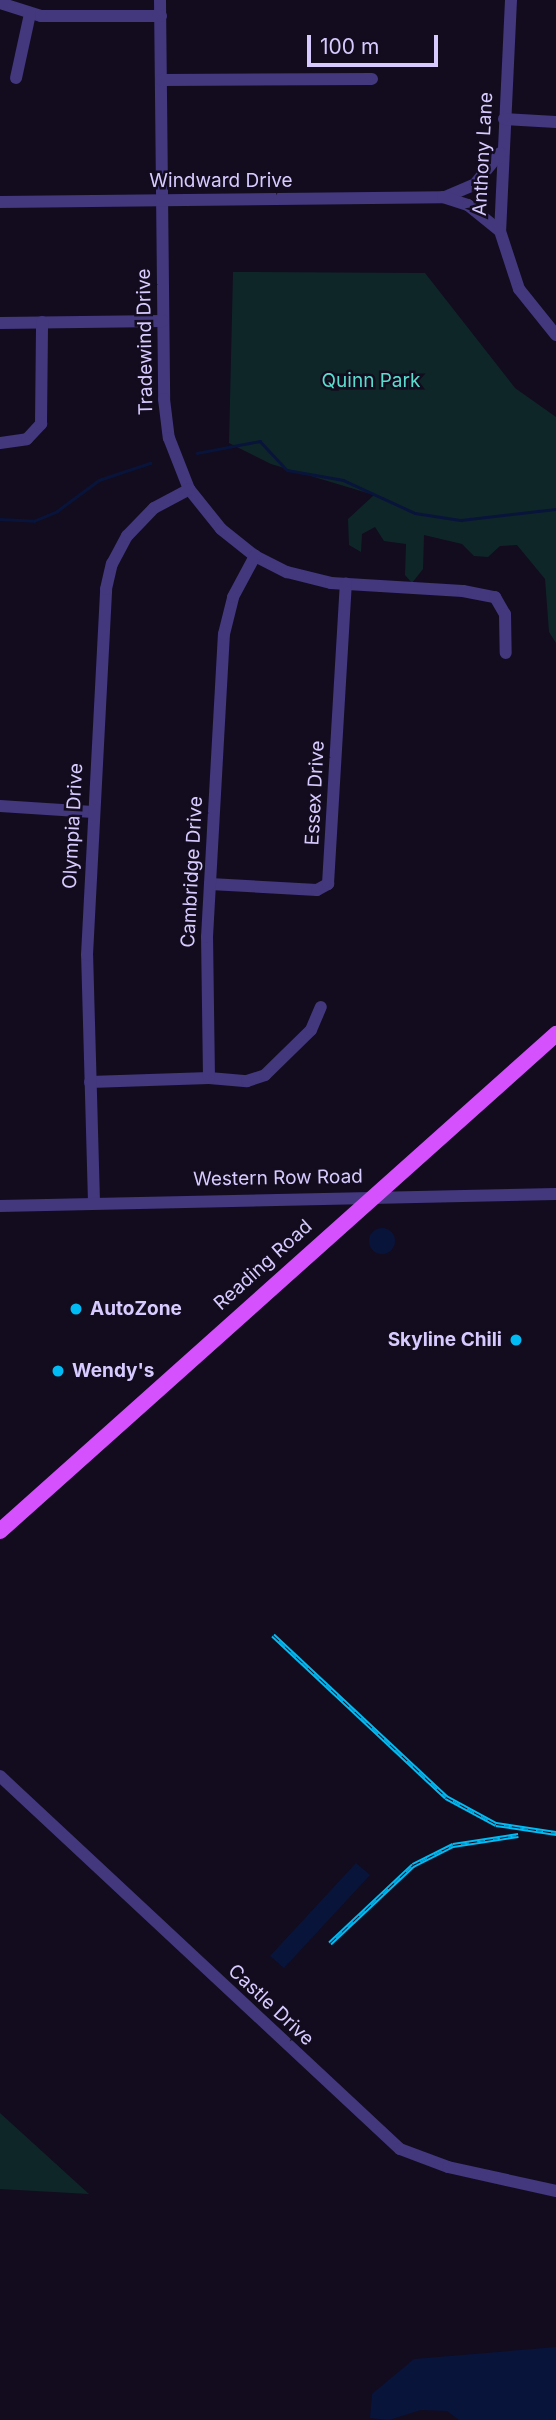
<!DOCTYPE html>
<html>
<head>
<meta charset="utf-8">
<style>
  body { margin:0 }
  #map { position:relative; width:556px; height:2420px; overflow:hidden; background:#120c1e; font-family:Inter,sans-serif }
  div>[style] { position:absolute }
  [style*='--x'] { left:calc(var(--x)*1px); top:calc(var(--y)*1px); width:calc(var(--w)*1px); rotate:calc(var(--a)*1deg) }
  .green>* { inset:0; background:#0f2628 }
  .water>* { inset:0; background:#09143b }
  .round { border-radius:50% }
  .stream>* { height:2.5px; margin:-1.25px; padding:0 1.25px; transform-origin:1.25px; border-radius:1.25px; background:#09143b }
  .minor>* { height:12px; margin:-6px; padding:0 6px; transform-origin:6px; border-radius:6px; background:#43377d }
  .major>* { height:16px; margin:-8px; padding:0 8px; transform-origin:8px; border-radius:8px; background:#d551fe }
  .rail>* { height:5px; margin-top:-2.5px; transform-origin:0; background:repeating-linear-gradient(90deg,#120c1e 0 8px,#01bbf4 0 16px); box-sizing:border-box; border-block:2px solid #01bbf4 }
  .dots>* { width:19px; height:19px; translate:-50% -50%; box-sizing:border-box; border:4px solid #120c1e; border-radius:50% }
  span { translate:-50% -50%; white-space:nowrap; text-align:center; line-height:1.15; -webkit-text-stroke:5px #120c1e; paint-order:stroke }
  .street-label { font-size:19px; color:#d7caff }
  .park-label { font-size:19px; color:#57dece }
  .poi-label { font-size:19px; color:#d7caff; font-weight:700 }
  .left { translate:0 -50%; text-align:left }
  .right { translate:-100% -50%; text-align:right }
  .scale { position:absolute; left:307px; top:35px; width:131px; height:32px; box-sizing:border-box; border:4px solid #d7caff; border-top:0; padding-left:9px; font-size:21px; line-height:24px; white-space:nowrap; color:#d7caff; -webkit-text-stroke:5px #120c1e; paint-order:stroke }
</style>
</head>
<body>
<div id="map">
  <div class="green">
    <div style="clip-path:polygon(233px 272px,425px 273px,515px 388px,556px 417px,556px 643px,549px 632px,545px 579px,517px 545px,500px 546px,488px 557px,474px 556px,462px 544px,424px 535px,423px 569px,412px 583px,405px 575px,406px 544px,384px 541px,375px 527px,362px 534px,361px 552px,349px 545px,348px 519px,374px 495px,271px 464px,229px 443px)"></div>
    <div style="clip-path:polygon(0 2113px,89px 2194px,0 2189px)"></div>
  </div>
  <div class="water">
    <div class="round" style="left:369px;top:1228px;width:26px;height:26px"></div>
    <div style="clip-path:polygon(356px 1863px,370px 1875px,284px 1968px,270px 1956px)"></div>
    <div style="clip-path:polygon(556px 2347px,556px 2420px,459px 2420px,447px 2411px,421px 2410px,389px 2420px,370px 2418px,372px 2394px,414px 2359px)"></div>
  </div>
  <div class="stream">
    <div style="--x:197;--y:453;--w:64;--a:-10.8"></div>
    <div style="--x:260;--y:441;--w:40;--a:47"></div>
    <div style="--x:287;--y:470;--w:57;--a:10.1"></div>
    <div style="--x:343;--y:480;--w:79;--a:24.6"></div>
    <div style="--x:415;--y:513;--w:47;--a:8.7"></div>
    <div style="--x:461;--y:520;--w:96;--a:-6.6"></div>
    <div style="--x:0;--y:519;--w:34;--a:3"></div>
    <div style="--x:34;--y:521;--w:25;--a:-23"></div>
    <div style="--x:57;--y:511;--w:52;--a:-36.4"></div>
    <div style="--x:99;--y:480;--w:54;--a:-18.4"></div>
  </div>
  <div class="minor">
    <div style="--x:160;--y:0;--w:399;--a:89.4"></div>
    <div style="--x:164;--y:399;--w:39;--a:83"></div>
    <div style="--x:169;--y:438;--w:55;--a:68.6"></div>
    <div style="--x:189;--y:489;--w:51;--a:51.3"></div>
    <div style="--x:221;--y:529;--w:43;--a:38.5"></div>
    <div style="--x:255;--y:556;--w:36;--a:27"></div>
    <div style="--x:287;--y:572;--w:45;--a:14"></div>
    <div style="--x:331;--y:583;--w:132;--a:3.5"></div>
    <div style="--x:463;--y:591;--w:33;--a:11"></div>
    <div style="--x:495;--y:597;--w:20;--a:60"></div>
    <div style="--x:505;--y:614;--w:39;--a:89"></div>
    <div style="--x:511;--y:0;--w:231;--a:92.7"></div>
    <div style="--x:500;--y:231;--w:61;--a:71.9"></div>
    <div style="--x:519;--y:289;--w:59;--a:51.2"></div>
    <div style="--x:0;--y:3;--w:43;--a:17.6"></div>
    <div style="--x:41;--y:16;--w:120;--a:0"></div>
    <div style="--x:16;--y:78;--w:66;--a:-77.7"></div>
    <div style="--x:161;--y:80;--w:211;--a:-0.3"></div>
    <div style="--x:504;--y:119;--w:52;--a:3.3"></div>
    <div style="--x:445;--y:197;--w:33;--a:-23"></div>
    <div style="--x:475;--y:184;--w:40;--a:-51"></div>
    <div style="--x:0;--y:202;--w:443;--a:-0.6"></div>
    <div style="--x:443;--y:197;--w:26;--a:18"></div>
    <div style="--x:468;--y:205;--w:41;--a:39.1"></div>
    <div style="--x:0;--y:323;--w:163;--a:-0.7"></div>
    <div style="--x:0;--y:443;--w:27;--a:-8"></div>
    <div style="--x:27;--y:439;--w:21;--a:-47"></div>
    <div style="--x:41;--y:424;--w:102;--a:-89.4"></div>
    <div style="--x:0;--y:806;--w:93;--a:3.7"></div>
    <div style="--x:210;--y:884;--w:107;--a:3.2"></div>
    <div style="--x:317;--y:890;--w:13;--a:-29"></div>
    <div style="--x:328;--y:884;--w:301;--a:-86.6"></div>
    <div style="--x:209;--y:1078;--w:38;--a:5"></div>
    <div style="--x:247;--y:1081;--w:19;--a:-18"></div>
    <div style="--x:265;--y:1075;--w:64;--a:-44.4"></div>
    <div style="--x:311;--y:1030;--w:25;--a:-67"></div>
    <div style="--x:90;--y:1082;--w:119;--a:-1.9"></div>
    <div style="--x:209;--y:1078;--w:141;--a:-90.8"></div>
    <div style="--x:207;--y:937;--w:303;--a:-86.8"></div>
    <div style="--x:224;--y:634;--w:38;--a:-76"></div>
    <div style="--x:233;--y:597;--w:47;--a:-61.8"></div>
    <div style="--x:94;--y:1202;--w:247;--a:-91.6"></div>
    <div style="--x:87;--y:955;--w:366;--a:-87"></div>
    <div style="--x:106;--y:589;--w:26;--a:-77"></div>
    <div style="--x:112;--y:564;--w:32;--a:-62"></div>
    <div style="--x:127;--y:536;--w:39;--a:-46"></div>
    <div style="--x:154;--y:508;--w:40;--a:-28"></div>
    <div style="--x:0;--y:1206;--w:556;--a:-1.24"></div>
    <div style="--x:0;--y:1776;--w:547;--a:43"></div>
    <div style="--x:400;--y:2149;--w:51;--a:20.6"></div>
    <div style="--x:448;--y:2167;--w:111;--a:12.5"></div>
  </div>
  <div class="major">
    <div style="--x:0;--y:1531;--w:746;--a:-41.79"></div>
  </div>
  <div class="rail">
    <div style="--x:273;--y:1635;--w:237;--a:43.1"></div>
    <div style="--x:446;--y:1797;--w:57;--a:28.4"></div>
    <div style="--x:496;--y:1824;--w:61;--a:8.5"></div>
    <div style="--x:330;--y:1943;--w:114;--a:-43.2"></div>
    <div style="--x:413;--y:1865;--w:45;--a:-26.6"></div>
    <div style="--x:453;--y:1845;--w:66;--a:-8.7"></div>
  </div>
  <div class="dots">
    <div style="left:76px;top:1309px;background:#01bbf4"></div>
    <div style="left:516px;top:1340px;background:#01bbf4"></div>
    <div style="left:58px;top:1371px;background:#01bbf4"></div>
  </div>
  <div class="street-label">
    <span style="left:483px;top:154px;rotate:-87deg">Anthony Lane</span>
    <span style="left:221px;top:181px">Windward Drive</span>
    <span style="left:145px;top:342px;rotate:-91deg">Tradewind Drive</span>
    <span style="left:315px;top:793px;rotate:-87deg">Essex Drive</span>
    <span style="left:73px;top:826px;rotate:-87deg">Olympia Drive</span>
    <span style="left:192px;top:872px;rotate:-87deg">Cambridge Drive</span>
    <span style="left:278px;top:1178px;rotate:-1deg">Western Row Road</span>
    <span style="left:263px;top:1265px;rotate:-42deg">Reading Road</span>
    <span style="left:271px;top:2005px;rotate:43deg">Castle Drive</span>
  </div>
  <div class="park-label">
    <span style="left:371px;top:381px">Quinn Park</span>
  </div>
  <div class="poi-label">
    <span class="left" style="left:90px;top:1309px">AutoZone</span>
    <span class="right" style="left:502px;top:1340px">Skyline Chili</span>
    <span class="left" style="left:72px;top:1371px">Wendy's</span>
  </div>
  <div class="scale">100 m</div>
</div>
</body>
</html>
